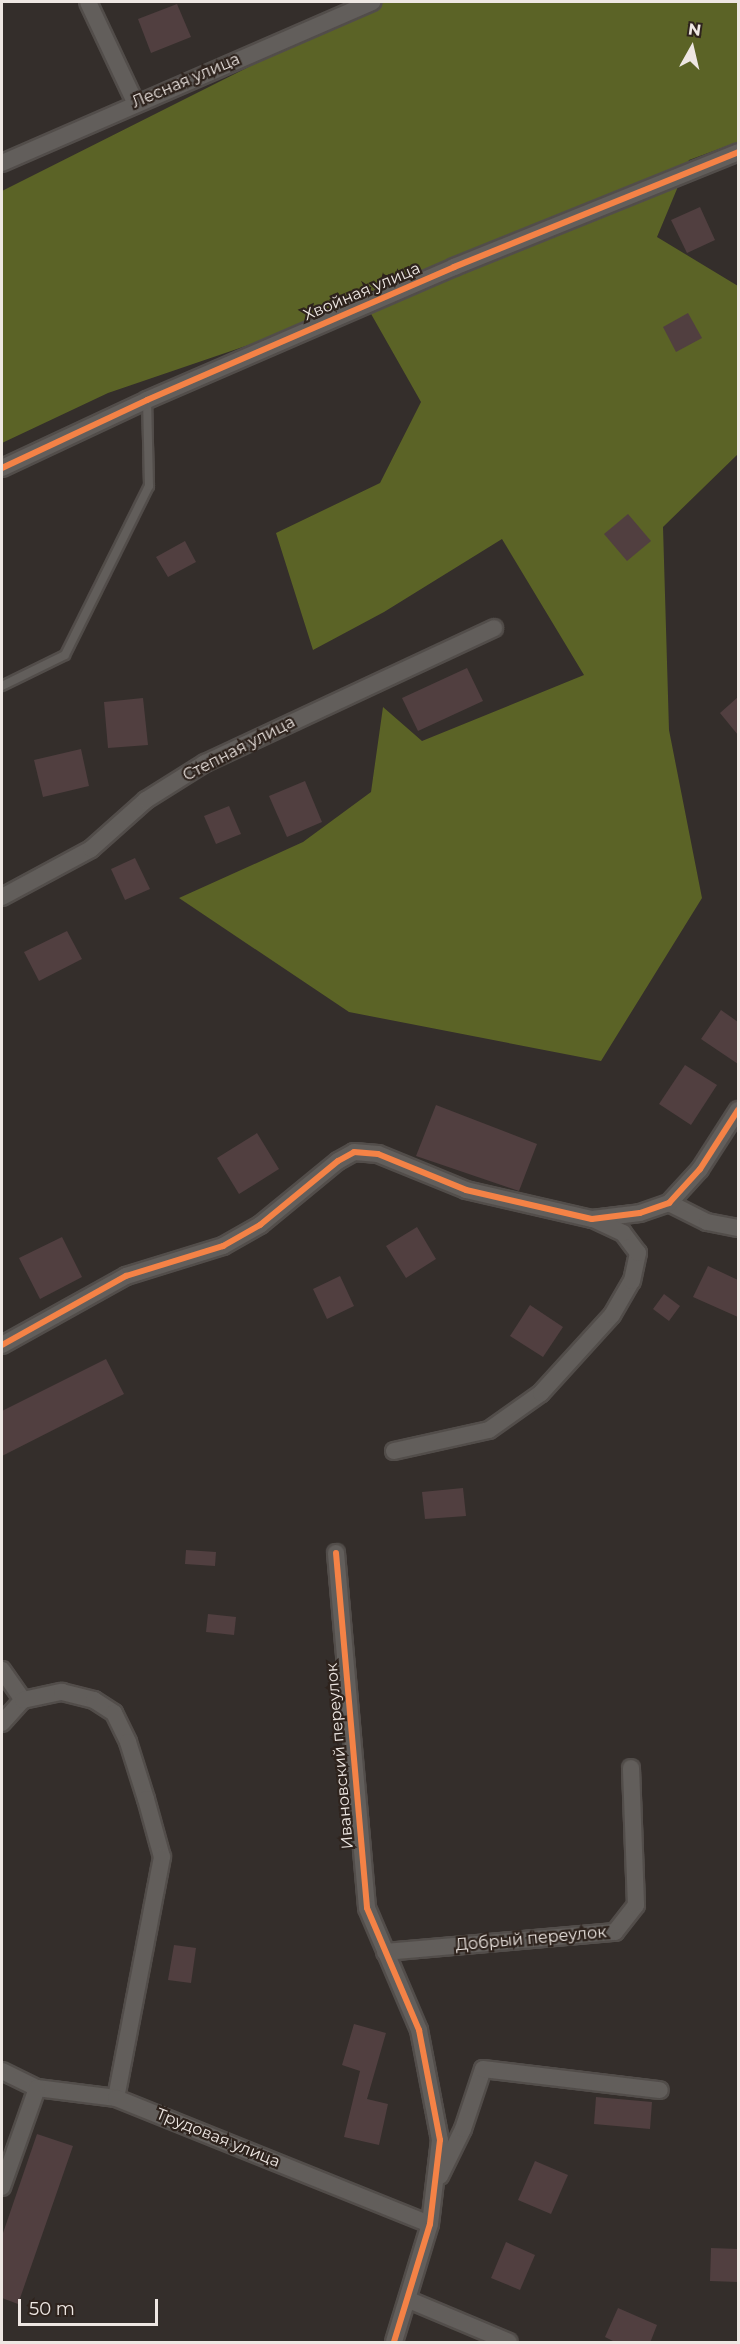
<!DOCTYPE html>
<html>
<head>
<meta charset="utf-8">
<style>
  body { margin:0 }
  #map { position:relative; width:740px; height:2344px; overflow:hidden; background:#342e2b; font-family:Montserrat,sans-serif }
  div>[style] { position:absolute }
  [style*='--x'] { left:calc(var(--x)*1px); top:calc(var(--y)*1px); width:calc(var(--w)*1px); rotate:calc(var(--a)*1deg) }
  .forest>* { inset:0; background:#5b6326 }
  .building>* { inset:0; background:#513f40 }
  .roads { filter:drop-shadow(2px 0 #524d4a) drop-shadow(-2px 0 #524d4a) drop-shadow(0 2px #524d4a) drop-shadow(0 -2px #524d4a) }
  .service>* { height:8px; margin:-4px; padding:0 4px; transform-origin:4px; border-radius:4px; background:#625e5b }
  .minor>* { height:16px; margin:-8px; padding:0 8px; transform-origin:8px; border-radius:8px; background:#625e5b }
  .cycleway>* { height:6px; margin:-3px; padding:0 3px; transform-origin:3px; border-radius:3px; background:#f48246 }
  span { translate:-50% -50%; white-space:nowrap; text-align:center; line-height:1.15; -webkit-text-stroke:4.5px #2e231d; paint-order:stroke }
  .street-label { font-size:16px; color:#eee7e3 }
  .frame { position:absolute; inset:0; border:3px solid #eee7e3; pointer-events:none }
  .north { position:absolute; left:662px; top:18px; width:60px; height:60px; -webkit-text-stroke:4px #2e231d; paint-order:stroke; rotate:8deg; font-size:16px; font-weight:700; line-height:24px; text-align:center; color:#eee7e3 }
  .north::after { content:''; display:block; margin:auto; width:21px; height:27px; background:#eee7e3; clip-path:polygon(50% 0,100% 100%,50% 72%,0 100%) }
  .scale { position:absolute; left:18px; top:2299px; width:140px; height:27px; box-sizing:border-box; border:3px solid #eee7e3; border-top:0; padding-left:8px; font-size:18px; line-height:21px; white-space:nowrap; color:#eee7e3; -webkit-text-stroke:4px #2e231d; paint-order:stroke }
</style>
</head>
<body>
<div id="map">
  <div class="forest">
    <div style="clip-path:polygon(378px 2px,738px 2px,738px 142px,689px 160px,657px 237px,738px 286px,738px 454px,663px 527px,669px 730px,702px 898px,601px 1061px,349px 1012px,179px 898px,303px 842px,371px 792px,383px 707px,422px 741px,584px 675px,502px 539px,384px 612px,313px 650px,276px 533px,380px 483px,421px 402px,366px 305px,108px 393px,2px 443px,2px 191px)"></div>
  </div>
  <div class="building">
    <div style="clip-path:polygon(177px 4px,191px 37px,151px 53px,138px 19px)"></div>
    <div style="clip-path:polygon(700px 207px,715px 240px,687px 253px,671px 220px)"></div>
    <div style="clip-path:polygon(688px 313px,702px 338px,676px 352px,663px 327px)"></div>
    <div style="clip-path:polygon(628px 514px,651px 541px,627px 561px,604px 534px)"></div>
    <div style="clip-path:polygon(185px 541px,196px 562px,168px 577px,156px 557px)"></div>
    <div style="clip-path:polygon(467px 668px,483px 701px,418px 731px,402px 698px)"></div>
    <div style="clip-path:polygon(738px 697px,738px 735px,720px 713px)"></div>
    <div style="clip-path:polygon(143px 698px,148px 745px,108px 748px,104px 702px)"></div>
    <div style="clip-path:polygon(81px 749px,89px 786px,43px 797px,34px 760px)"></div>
    <div style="clip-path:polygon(305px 781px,322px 822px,287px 837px,269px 796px)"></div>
    <div style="clip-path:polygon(229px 806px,241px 834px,216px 844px,204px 816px)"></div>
    <div style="clip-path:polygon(135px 858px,150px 889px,125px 900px,111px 869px)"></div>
    <div style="clip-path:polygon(67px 931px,82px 959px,39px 981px,24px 952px)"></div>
    <div style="clip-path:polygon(721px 1010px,738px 1022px,738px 1064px,701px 1039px)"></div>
    <div style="clip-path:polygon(685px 1065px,717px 1085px,691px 1125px,659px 1104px)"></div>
    <div style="clip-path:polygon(436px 1105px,537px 1144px,519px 1191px,416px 1156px)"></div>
    <div style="clip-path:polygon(257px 1133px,279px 1169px,239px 1194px,217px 1158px)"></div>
    <div style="clip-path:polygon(417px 1227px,436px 1259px,406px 1278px,386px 1246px)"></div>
    <div style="clip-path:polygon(62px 1237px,82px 1277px,40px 1299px,19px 1258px)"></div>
    <div style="clip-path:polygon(708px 1266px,738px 1280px,738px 1317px,693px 1297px)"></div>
    <div style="clip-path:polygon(340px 1276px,354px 1306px,327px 1319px,313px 1289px)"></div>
    <div style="clip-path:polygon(664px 1294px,680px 1306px,669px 1321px,653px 1309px)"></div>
    <div style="clip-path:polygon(530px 1305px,563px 1327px,543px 1357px,510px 1336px)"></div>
    <div style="clip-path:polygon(106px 1359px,124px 1394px,2px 1456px,2px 1411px)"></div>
    <div style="clip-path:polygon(463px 1488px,466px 1516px,425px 1519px,422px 1492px)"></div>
    <div style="clip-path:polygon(186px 1550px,216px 1552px,215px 1566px,185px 1564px)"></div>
    <div style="clip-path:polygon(208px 1614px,236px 1617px,234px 1635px,206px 1632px)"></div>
    <div style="clip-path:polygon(174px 1945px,196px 1948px,191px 1983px,168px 1980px)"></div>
    <div style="clip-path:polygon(354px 2024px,386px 2033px,367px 2099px,388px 2104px,379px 2145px,344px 2137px,360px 2071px,342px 2065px)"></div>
    <div style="clip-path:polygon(596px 2097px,652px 2102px,650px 2129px,594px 2124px)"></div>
    <div style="clip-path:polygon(37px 2134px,73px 2146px,18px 2304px,2px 2298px,2px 2236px)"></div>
    <div style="clip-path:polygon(535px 2161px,568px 2175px,551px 2214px,518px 2200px)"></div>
    <div style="clip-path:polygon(506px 2242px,535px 2255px,520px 2290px,491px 2278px)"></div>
    <div style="clip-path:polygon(711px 2248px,738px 2249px,738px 2282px,710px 2281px)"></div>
    <div style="clip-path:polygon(618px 2308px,657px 2325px,650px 2343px,617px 2343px,605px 2337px)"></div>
  </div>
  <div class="roads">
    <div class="service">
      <div style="--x:2;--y:686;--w:70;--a:-26.2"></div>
      <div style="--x:65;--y:655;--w:189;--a:-63.6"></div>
      <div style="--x:149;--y:486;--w:86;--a:-91.3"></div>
    </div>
    <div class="minor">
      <div style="--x:88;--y:2;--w:110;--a:64.8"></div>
      <div style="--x:2;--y:163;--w:404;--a:-23.5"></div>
      <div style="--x:2;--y:468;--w:160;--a:-25.1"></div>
      <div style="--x:147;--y:400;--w:335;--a:-23.4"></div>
      <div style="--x:454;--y:267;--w:306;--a:-22"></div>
      <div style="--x:2;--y:897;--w:101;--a:-28.3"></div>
      <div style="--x:91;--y:849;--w:74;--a:-41.7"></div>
      <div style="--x:146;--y:800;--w:70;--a:-32.1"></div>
      <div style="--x:205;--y:763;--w:319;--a:-25"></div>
      <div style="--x:669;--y:1203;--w:42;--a:26.6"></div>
      <div style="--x:707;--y:1222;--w:32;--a:11"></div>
      <div style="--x:2;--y:1345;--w:142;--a:-29.1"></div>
      <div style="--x:126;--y:1276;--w:102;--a:-17.2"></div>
      <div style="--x:223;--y:1246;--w:43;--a:-29.6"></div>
      <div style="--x:260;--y:1225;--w:101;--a:-39.4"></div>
      <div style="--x:338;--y:1161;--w:18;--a:-29"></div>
      <div style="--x:354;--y:1152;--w:24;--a:5"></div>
      <div style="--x:378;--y:1154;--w:95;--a:22.2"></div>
      <div style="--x:466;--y:1190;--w:129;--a:13"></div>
      <div style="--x:592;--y:1219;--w:48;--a:-7.1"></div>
      <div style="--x:640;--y:1213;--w:31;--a:-19"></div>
      <div style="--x:669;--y:1203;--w:46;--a:-47.6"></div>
      <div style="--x:700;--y:1169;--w:70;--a:-57.2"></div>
      <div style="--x:394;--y:1451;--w:97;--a:-12.5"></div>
      <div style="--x:489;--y:1430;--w:64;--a:-35.4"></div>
      <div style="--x:541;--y:1393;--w:105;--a:-47.7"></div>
      <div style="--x:612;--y:1315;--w:39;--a:-60"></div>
      <div style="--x:632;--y:1281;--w:29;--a:-78"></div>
      <div style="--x:638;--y:1253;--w:25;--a:-127"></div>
      <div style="--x:623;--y:1233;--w:33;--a:-155"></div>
      <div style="--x:336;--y:1553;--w:356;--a:85"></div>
      <div style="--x:367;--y:1908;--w:133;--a:66.9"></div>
      <div style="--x:419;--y:2030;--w:112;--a:79.2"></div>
      <div style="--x:440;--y:2140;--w:85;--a:96.8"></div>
      <div style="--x:430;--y:2224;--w:123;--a:107"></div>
      <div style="--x:2;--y:1670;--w:37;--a:55"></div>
      <div style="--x:2;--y:1723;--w:31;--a:-48"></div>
      <div style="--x:23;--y:1700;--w:40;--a:-12"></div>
      <div style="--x:62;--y:1692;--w:33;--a:14"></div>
      <div style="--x:94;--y:1700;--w:24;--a:33"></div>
      <div style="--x:114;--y:1713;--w:32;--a:64"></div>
      <div style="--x:128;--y:1742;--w:60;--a:72.5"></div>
      <div style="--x:146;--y:1799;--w:60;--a:74.6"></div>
      <div style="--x:162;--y:1857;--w:245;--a:100.8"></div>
      <div style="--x:385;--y:1952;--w:231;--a:-5"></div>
      <div style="--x:615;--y:1932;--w:34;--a:-52"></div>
      <div style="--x:636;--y:1905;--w:137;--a:-92.1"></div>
      <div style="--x:2;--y:2071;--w:39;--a:26"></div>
      <div style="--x:37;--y:2088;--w:80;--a:7.2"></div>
      <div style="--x:116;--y:2098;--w:338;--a:21.9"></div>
      <div style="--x:440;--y:2176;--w:52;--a:-63.9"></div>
      <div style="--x:463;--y:2129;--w:63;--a:-71.6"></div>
      <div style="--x:483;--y:2069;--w:178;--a:6.8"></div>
      <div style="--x:2;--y:2187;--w:105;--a:-70.5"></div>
      <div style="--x:409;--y:2300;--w:108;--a:22.8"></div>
    </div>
  </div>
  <div class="cycleway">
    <div style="--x:2;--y:468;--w:160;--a:-25.1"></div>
    <div style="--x:147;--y:400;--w:335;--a:-23.4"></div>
    <div style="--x:454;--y:267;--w:306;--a:-22"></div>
    <div style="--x:2;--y:1345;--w:142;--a:-29.1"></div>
    <div style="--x:126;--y:1276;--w:102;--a:-17.2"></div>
    <div style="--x:223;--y:1246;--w:43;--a:-29.6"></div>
    <div style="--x:260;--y:1225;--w:101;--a:-39.4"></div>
    <div style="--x:338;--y:1161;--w:18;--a:-29"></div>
    <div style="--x:354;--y:1152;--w:24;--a:5"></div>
    <div style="--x:378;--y:1154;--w:95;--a:22.2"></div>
    <div style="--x:466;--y:1190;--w:129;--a:13"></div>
    <div style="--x:592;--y:1219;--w:48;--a:-7.1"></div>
    <div style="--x:640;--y:1213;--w:31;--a:-19"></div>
    <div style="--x:669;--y:1203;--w:46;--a:-47.6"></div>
    <div style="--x:700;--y:1169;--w:70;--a:-57.2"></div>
    <div style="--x:336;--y:1553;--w:356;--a:85"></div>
    <div style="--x:367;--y:1908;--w:133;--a:66.9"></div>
    <div style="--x:419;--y:2030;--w:112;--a:79.2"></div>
    <div style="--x:440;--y:2140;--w:85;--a:96.8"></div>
    <div style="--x:430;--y:2224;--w:123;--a:107"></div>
  </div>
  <div class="street-label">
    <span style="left:186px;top:81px;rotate:-23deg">Лесная улица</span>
    <span style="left:362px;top:292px;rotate:-23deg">Хвойная улица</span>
    <span style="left:239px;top:749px;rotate:-27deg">Степная улица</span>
    <span style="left:340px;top:1756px;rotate:-95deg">Ивановский переулок</span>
    <span style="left:531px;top:1939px;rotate:-5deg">Добрый переулок</span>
    <span style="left:218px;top:2138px;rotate:22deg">Трудовая улица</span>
  </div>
  <div class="frame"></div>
  <div class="north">N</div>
  <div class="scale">50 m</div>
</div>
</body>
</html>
